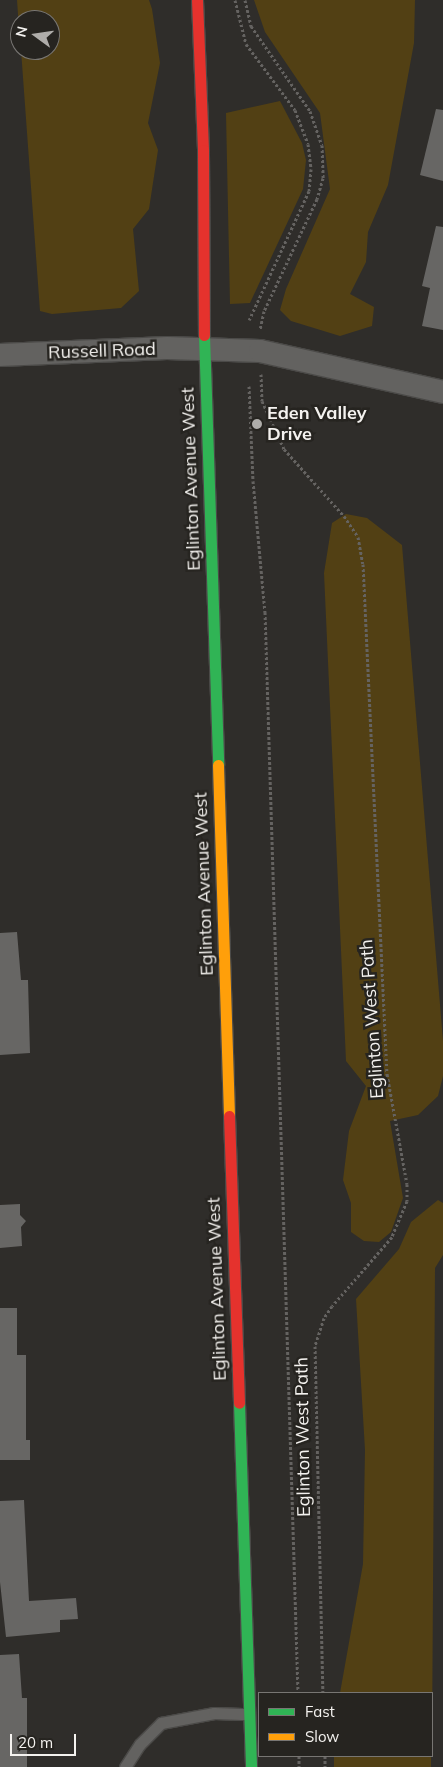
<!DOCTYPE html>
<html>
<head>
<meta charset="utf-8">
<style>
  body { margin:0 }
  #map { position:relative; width:443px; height:1767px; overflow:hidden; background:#2f2d2a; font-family:Mulish,sans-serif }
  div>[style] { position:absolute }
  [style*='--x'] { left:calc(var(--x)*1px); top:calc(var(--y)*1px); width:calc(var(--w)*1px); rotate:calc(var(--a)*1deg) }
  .green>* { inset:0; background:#524014 }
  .building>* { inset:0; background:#676664 }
  .path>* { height:3px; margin-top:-1.5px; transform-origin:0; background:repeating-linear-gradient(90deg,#656361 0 2.5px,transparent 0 5px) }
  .roads { filter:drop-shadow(1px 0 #4b4a48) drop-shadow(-1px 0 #4b4a48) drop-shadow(0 1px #4b4a48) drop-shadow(0 -1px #4b4a48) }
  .lane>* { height:11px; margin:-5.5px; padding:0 5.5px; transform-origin:5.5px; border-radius:5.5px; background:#636260 }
  .street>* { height:22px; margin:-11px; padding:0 11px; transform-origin:11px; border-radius:11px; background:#636260 }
  .fast>* { height:11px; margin:-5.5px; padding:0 5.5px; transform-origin:5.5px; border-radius:5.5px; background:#30b455 }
  .slow>* { height:11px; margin:-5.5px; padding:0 5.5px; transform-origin:5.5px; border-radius:5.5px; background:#ff9f0a }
  .jam>* { height:11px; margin:-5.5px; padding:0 5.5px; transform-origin:5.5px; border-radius:5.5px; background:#e5322d }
  .dots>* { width:14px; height:14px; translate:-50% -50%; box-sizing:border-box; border:2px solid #262420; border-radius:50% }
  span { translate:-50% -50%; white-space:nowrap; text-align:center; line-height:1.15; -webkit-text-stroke:5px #262420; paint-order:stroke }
  .street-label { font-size:18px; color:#f4f2ef }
  .poi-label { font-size:18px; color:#f4f2ef; font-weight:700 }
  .left { translate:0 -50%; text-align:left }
  .legend { position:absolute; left:258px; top:1692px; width:175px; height:65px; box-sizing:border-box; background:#262420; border:1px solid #787673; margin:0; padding:6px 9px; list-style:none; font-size:15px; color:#f4f2ef }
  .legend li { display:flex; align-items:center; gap:10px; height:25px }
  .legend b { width:25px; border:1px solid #787673 }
  .north { position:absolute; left:10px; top:10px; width:50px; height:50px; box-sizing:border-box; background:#262420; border:1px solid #787673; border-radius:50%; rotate:284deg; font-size:14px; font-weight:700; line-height:20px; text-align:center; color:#f4f2ef }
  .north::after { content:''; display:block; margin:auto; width:18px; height:22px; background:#afadaa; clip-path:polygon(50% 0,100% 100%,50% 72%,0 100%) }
  .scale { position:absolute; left:10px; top:1734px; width:66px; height:22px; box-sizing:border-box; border:2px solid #f4f2ef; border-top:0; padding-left:6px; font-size:15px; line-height:18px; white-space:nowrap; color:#f4f2ef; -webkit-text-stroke:4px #262420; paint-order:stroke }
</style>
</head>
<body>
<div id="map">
  <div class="green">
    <div style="clip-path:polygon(17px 0,149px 0,152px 9px,160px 63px,148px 123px,158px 150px,149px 209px,133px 229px,139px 291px,121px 308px,52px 314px,40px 311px,21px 50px,50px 50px,50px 20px,20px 20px,20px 43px)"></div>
    <div style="clip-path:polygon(254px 0,415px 0,414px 43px,388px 185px,368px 232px,366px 262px,350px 294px,374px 307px,372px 326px,340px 336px,291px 321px,280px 310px,286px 289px,330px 189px,320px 113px,265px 32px)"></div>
    <div style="clip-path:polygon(280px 101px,302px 143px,306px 160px,303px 189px,250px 303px,230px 304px,226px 113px)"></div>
    <div style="clip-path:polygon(346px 514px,367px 518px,402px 545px,443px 1041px,443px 1076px,438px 1096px,418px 1115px,390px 1121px,403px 1198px,391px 1232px,379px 1242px,364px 1241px,351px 1232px,351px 1203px,343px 1180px,349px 1131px,366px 1086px,346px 1061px,324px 573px,332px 523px)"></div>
    <div style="clip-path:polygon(438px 1200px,443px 1203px,443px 1255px,435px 1268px,432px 1747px,432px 1693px,340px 1693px,363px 1564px,365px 1450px,356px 1299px,399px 1249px,411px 1222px)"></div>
    <div style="clip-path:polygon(334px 1756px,431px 1756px,431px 1767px,334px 1767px)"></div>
  </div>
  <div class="building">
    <div style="clip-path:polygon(436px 109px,443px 110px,443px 181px,420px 175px)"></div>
    <div style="clip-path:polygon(436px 226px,443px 227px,443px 330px,422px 326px,430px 288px,422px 286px)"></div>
    <div style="clip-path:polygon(17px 932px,21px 980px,28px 980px,30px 1053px,0 1055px,0 933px)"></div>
    <div style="clip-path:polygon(20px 1204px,20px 1215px,26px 1221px,21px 1227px,22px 1246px,0 1248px,0 1205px)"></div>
    <div style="clip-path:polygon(0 1308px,17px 1308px,17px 1355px,26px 1355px,26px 1440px,30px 1440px,30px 1460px,0 1460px)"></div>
    <div style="clip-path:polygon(24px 1500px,29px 1601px,76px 1598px,78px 1619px,60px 1620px,60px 1632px,6px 1637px,0 1582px,0 1501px)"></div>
    <div style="clip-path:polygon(19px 1654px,22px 1698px,27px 1698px,27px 1767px,0 1767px,0 1655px)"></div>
  </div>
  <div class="path">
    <div style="--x:235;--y:0;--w:45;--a:76"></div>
    <div style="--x:246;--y:44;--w:82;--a:53.4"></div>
    <div style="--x:295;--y:110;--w:36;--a:69"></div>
    <div style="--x:308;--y:144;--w:25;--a:83"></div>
    <div style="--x:311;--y:169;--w:22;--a:95"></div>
    <div style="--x:309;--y:191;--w:142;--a:114.9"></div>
    <div style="--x:245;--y:0;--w:27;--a:77"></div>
    <div style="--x:251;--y:26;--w:103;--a:55.2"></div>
    <div style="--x:310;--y:111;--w:36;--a:71"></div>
    <div style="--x:322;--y:145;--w:33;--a:88"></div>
    <div style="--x:323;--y:178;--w:22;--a:106"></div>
    <div style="--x:317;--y:199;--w:124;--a:115.3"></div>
    <div style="--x:264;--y:311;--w:19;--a:102"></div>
    <div style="--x:261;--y:374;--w:27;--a:88"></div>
    <div style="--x:262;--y:401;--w:53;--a:65.4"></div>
    <div style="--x:284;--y:449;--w:90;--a:48.2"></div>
    <div style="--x:344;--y:516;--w:25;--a:56"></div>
    <div style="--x:358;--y:537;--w:27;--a:80"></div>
    <div style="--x:363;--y:564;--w:511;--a:87.31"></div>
    <div style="--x:387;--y:1074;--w:112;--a:79.7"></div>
    <div style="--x:407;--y:1184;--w:17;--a:90"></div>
    <div style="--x:407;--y:1201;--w:39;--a:113"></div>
    <div style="--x:392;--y:1237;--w:91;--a:131"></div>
    <div style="--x:332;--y:1306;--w:14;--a:124"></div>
    <div style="--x:324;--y:1318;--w:29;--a:108"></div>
    <div style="--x:315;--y:1346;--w:347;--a:88.7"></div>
    <div style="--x:249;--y:386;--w:95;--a:87.6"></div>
    <div style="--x:253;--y:481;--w:132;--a:84.8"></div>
    <div style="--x:265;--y:612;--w:1082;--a:88.25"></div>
    <div style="--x:299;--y:1756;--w:11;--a:90"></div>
    <div style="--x:325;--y:1756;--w:11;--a:90"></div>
  </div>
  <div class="roads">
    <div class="lane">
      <div style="--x:125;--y:1767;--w:27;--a:-57"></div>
      <div style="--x:140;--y:1744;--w:30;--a:-45"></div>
      <div style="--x:161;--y:1723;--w:54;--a:-10.7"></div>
      <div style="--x:214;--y:1713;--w:35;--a:2"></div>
    </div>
    <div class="street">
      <div style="--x:0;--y:355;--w:167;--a:-2.4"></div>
      <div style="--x:167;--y:348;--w:93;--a:1.8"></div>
      <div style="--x:260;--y:351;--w:188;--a:12.6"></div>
    </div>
    <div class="fast">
      <div style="--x:204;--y:335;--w:430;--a:88.1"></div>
      <div style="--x:239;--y:1403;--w:364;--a:88.1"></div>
    </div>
    <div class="slow">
      <div style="--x:218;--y:765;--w:351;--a:88.2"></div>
    </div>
    <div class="jam">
      <div style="--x:197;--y:0;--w:150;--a:87.7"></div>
      <div style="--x:203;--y:150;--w:185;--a:89.7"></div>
      <div style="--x:229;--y:1116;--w:287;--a:88"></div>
    </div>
  </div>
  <div class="dots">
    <div style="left:257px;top:424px;background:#afadaa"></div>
  </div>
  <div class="street-label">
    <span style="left:102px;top:351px;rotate:-2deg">Russell Road</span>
    <span style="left:191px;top:479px;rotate:-92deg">Eglinton Avenue West</span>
    <span style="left:204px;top:884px;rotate:-92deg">Eglinton Avenue West</span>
    <span style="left:372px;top:1019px;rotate:-94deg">Eglinton West Path</span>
    <span style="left:217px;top:1289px;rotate:-92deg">Eglinton Avenue West</span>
    <span style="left:303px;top:1437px;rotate:-91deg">Eglinton West Path</span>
  </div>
  <div class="poi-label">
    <span class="left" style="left:267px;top:424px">Eden Valley<br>Drive</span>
  </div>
  <ul class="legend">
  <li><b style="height:6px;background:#30b455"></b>Fast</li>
  <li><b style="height:6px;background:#ff9f0a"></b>Slow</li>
  </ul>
  <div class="north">N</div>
  <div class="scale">20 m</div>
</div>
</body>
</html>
